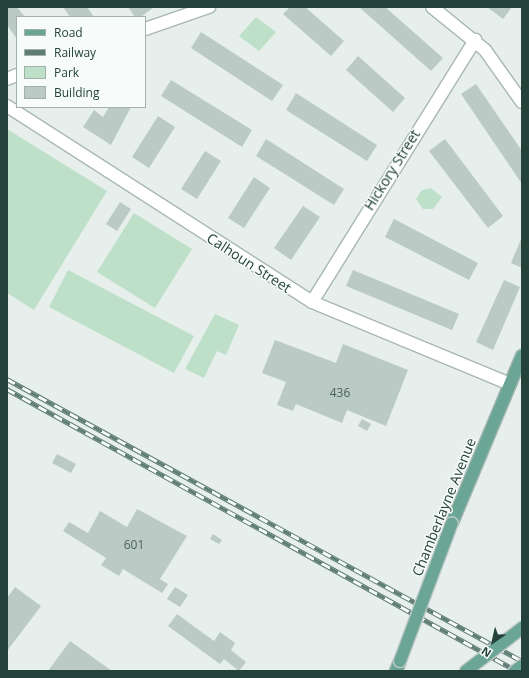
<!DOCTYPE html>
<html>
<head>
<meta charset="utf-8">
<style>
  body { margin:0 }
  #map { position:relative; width:529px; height:678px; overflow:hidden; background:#e6efeb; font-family:"Open Sans",sans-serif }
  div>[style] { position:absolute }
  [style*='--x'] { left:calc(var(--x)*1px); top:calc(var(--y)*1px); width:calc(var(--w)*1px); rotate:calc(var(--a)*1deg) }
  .green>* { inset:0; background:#bfe0c8 }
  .building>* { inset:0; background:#bbcac4 }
  .roads { filter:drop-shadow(1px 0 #a8b8b2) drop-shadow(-1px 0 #a8b8b2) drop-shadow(0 1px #a8b8b2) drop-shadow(0 -1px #a8b8b2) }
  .minor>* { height:12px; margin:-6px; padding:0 6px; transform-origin:6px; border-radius:6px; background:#fff }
  .primary>* { height:12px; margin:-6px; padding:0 6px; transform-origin:6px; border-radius:6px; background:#6aa596 }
  .rail>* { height:4.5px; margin-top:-2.25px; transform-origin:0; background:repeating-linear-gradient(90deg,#f7fbf9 0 9px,#5f7d75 0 18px); box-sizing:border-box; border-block:1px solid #5f7d75 }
  .bridges { filter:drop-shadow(1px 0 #c2cac8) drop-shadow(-1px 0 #c2cac8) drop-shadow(0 1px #c2cac8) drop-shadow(0 -1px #c2cac8) }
  .primary-bridge>* { height:12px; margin:-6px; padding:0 6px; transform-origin:6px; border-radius:6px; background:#6aa596 }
  span { translate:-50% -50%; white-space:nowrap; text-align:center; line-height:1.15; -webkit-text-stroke:3px #f7fbf9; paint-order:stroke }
  .number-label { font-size:12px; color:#4a645c }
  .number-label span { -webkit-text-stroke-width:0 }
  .street-label { font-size:14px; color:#24423a }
  .frame { position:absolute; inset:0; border:8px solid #24423a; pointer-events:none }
  .legend { position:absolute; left:16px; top:16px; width:130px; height:92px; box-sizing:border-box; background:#f7fbf9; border:1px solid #a3b1ad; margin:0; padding:5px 7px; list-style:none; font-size:12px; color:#24423a }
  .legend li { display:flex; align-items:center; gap:8px; height:20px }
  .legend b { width:20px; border:1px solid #a3b1ad }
  .north { position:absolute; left:473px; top:622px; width:40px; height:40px; -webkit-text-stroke:3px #f7fbf9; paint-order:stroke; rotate:214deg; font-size:11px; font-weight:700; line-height:16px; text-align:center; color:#24423a }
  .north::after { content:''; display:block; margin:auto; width:14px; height:18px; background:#24423a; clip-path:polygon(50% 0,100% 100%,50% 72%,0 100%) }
</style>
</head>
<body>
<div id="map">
  <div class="green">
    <div style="clip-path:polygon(256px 17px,276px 32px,259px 51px,239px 36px)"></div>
    <div style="clip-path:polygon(7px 129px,107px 191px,34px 310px,7px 293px)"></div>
    <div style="clip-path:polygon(431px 188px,442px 197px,433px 209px,423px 209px,416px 199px,422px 190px)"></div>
    <div style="clip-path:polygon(134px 213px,192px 249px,155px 308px,97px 272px)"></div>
    <div style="clip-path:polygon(68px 270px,194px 336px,174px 373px,49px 307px)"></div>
    <div style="clip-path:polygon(215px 314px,239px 325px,226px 355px,217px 351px,204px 378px,185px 369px)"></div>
  </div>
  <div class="building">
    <div style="clip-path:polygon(7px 7px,17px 7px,25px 17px,17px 17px,17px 39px,7px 25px)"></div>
    <div style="clip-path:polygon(63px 7px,87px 7px,94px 17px,70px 17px)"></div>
    <div style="clip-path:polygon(128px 7px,154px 7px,141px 17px,135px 17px)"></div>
    <div style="clip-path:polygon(290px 7px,305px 7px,344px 41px,331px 56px,283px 14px)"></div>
    <div style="clip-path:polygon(359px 7px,385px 7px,443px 58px,431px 71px)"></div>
    <div style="clip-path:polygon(487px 7px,512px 7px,503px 19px)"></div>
    <div style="clip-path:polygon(201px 32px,283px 85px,272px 101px,191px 48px)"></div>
    <div style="clip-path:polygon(358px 56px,405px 98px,393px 112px,346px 70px)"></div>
    <div style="clip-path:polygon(171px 80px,252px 130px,242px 147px,161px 96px)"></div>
    <div style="clip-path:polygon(476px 84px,522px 151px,522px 184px,461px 94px)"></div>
    <div style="clip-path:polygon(296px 93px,377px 145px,367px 161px,286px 110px)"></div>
    <div style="clip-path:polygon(109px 107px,131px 107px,111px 145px,83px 127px,94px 110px,103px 117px)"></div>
    <div style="clip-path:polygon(158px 116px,175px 127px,149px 168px,132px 157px)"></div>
    <div style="clip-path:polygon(266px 139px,344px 189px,334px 205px,256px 156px)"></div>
    <div style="clip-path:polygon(445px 139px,503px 216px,488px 228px,429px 151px)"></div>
    <div style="clip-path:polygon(205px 151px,221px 161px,197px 199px,181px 189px)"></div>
    <div style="clip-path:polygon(254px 177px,270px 188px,244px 228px,228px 218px)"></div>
    <div style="clip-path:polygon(120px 202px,131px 209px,117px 231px,106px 224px)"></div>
    <div style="clip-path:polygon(303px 206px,320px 217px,291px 260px,274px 248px)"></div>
    <div style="clip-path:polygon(394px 219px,478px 263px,469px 280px,385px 237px)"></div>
    <div style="clip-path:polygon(522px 237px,522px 268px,511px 263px)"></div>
    <div style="clip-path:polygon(353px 270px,459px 314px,452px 330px,346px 286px)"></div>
    <div style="clip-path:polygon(504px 280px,520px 287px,493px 350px,476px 342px)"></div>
    <div style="clip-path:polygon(275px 340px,336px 363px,343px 344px,408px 370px,386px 426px,347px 410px,342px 423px,296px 404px,293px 411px,277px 405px,286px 382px,262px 373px)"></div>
    <div style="clip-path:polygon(362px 419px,371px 424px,367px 431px,358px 426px)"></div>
    <div style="clip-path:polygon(57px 454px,76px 464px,71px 473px,52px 463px)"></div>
    <div style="clip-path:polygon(137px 509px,187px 536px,160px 579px,168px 584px,162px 593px,123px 569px,119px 576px,101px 565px,106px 558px,63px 531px,69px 522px,88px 533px,100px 511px,127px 527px)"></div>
    <div style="clip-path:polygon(213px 534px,222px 540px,219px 544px,210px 539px)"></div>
    <div style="clip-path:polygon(15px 587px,41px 606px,7px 651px,7px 598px)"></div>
    <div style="clip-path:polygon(175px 587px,188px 595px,180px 607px,167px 599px)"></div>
    <div style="clip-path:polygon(177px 614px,214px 641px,220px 632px,235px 643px,231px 650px,246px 662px,239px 671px,224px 659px,220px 664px,168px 626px)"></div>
    <div style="clip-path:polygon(70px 641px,112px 671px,48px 671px)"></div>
  </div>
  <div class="roads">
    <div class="minor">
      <div style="--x:432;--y:7;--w:68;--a:39.1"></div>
      <div style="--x:485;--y:50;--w:64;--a:54.6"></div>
      <div style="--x:145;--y:29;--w:68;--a:-19"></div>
      <div style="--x:7;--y:79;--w:11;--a:-22"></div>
      <div style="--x:7;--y:106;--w:363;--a:32.7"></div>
      <div style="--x:312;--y:302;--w:214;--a:22.5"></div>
      <div style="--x:312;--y:302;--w:309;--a:-58.1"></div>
    </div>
    <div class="primary">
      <div style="--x:452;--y:523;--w:181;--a:-67.3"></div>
      <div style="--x:396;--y:671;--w:11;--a:-68"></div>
    </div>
  </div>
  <div class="rail">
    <div style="--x:7;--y:379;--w:587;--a:28.7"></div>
    <div style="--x:7;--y:389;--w:583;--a:28.94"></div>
  </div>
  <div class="bridges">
    <div class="primary-bridge">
      <div style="--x:400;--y:661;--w:147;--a:-69.4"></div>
      <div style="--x:466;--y:671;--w:71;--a:-37.5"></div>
      <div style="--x:515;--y:671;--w:9;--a:-36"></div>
    </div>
  </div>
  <div class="number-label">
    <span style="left:340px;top:393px">436</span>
    <span style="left:134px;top:545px">601</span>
  </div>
  <div class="street-label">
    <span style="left:392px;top:170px;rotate:-58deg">Hickory Street</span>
    <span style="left:249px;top:263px;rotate:33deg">Calhoun Street</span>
    <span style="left:444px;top:507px;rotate:-68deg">Chamberlayne Avenue</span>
  </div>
  <div class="frame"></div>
  <ul class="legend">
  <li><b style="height:5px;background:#6aa596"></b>Road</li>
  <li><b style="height:5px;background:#5f7d75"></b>Railway</li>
  <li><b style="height:11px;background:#bfe0c8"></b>Park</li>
  <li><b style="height:11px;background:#bbcac4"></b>Building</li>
  </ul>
  <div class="north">N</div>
</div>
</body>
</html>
